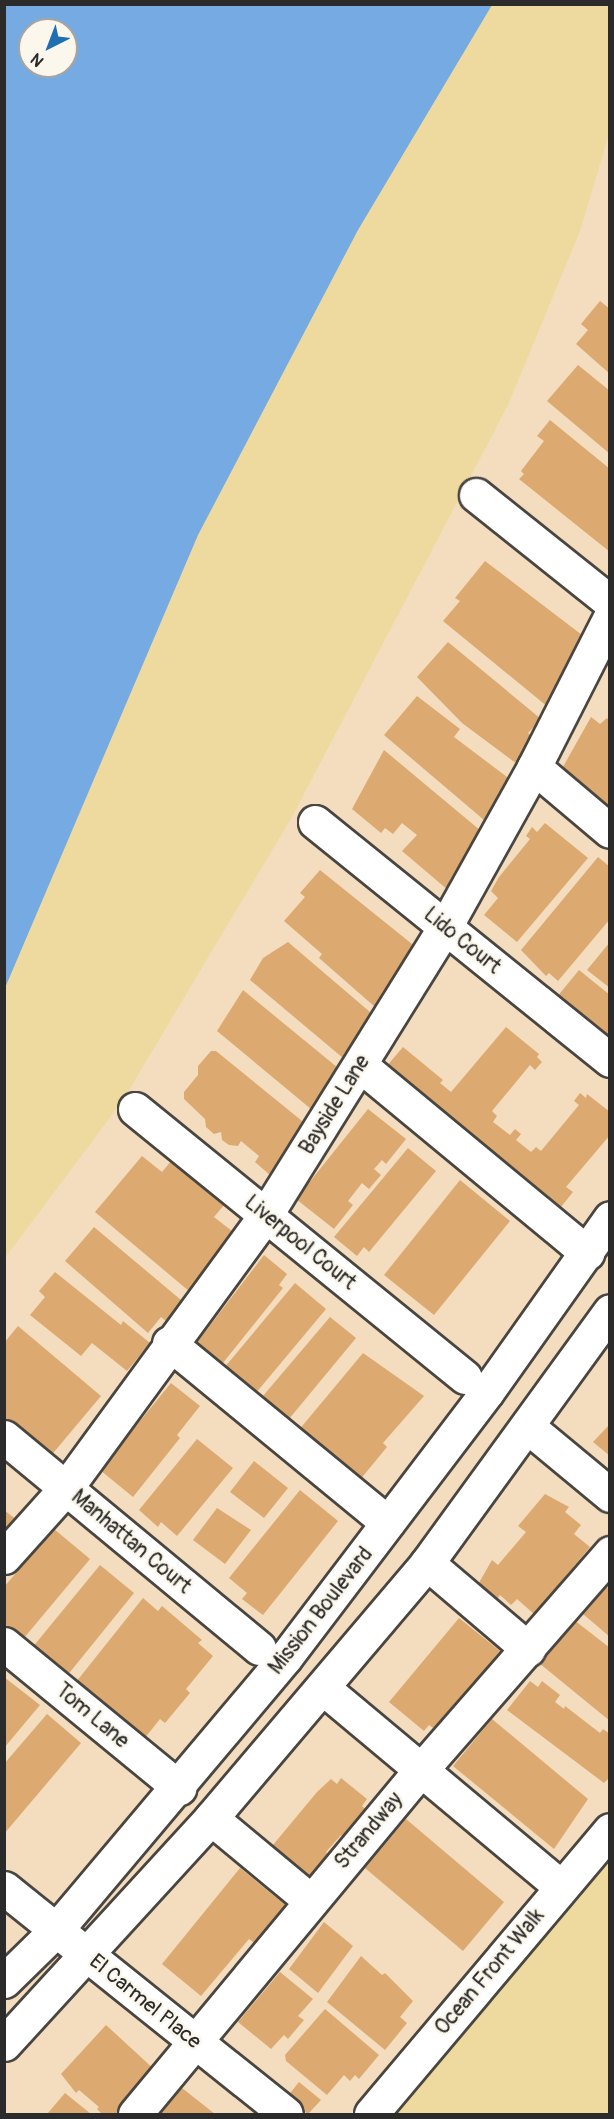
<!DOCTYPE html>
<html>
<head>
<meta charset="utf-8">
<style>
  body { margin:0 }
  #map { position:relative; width:614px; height:2119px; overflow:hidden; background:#f4dcbe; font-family:Pangolin,sans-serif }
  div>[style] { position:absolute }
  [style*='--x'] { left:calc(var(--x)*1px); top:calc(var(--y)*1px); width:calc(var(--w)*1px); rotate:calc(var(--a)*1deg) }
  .sand>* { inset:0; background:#eeda9e }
  .water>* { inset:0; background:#76aae3 }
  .building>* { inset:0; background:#dcaa70 }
  .roads { filter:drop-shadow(2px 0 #494641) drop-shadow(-2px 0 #494641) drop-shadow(0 2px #494641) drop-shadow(0 -2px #494641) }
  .minor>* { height:33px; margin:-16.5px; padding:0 16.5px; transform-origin:16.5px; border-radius:16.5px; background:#fff }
  .major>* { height:33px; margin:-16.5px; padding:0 16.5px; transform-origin:16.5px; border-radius:16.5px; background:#fff }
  span { translate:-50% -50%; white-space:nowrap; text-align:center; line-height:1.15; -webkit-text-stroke:5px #fbf7ec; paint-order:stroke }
  .street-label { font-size:21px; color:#2b2b2b }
  .frame { position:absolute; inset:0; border:6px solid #2b2b2b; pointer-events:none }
  .north { position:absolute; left:18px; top:18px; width:60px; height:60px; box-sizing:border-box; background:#fbf7ec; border:2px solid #a8a59f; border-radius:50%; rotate:222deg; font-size:16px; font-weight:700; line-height:24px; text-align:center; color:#2b2b2b }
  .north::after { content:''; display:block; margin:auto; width:21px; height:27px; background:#1f6fb2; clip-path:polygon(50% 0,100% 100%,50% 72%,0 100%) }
</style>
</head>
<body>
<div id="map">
  <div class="sand">
    <div style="clip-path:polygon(430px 5px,609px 5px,609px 134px,580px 231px,508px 405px,293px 815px,123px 1100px,5px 1258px,5px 969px)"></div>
    <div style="clip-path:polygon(609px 1851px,609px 2114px,393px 2114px,579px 1886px)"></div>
  </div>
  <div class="water">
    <div style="clip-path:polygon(evenodd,5px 4px,492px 5px,358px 230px,198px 535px,5px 988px,5px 4px,30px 30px,66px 30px,66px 66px,30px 66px,30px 30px)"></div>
  </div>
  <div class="building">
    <div style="clip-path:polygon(600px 301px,610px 309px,610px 374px,576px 344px,588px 330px,581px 324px)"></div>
    <div style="clip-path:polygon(578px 365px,610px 391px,610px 454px,547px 401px)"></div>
    <div style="clip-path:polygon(550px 420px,610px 469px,610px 552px,519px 479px,524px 474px,521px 471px,544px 441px,537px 436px)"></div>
    <div style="clip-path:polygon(485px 561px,582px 635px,548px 707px,443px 621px,460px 601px,455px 598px)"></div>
    <div style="clip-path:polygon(448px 642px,541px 719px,528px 733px,534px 738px,517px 764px,462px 723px,417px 677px)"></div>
    <div style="clip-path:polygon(417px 696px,460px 729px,454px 737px,515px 783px,484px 820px,384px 735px)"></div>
    <div style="clip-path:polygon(591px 717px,600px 724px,607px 718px,610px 721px,610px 817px,559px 774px)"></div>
    <div style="clip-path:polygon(384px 750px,481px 831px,448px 890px,402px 851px,417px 835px,402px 823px,393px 834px,385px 828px,381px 833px,352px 809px)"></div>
    <div style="clip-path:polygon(545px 823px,588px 858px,517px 942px,484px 915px,498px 898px,491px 891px,499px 877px,530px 839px,526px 836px,532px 827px,537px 832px)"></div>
    <div style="clip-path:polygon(598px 857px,610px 867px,610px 919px,558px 981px,549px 973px,546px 976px,521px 950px)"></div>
    <div style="clip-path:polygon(320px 870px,417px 948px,375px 1007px,319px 958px,322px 954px,284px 921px,305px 897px,300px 893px)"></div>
    <div style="clip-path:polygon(288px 942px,377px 1018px,343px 1058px,250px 980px,263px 958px)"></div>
    <div style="clip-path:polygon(610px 942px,610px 988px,587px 970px)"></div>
    <div style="clip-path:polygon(579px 970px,610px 995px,610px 1050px,552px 1003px)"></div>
    <div style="clip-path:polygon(243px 990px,343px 1072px,317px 1114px,217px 1031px)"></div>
    <div style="clip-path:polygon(506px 1027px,539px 1054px,537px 1057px,542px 1062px,535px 1070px,530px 1065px,492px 1111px,497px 1116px,493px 1122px,510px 1135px,515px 1129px,521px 1134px,516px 1140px,531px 1152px,536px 1147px,541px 1151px,579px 1105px,574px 1101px,580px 1093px,586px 1098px,587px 1094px,610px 1112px,610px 1135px,566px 1187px,573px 1192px,552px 1218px,380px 1074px,403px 1047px,443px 1080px,440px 1083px,451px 1092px)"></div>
    <div style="clip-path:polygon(211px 1051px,216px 1051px,307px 1125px,271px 1176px,255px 1162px,259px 1156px,241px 1141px,238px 1146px,229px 1145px,222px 1140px,221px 1132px,214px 1134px,206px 1127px,205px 1119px,184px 1099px,184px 1092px,198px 1075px,198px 1066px)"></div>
    <div style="clip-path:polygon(368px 1109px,406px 1139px,386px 1164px,382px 1160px,374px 1169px,381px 1175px,369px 1189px,362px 1183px,348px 1201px,353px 1205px,334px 1229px,296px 1199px)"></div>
    <div style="clip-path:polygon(408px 1148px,436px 1171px,369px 1252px,364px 1247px,357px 1256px,334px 1237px)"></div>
    <div style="clip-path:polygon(177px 1154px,230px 1198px,214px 1217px,237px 1235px,190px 1292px,95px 1212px,142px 1156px,162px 1172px)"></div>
    <div style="clip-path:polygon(460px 1180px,510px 1221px,434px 1315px,384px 1275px)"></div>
    <div style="clip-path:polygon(94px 1227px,187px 1305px,170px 1324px,161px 1317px,148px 1333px,65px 1261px)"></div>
    <div style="clip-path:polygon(264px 1255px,287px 1274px,279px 1285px,283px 1288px,214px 1374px,188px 1354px)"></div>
    <div style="clip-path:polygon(55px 1272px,121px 1325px,123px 1321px,150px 1343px,127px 1371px,92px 1343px,81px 1356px,30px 1315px,45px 1297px,39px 1291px)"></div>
    <div style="clip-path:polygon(295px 1283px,326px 1309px,250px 1400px,219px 1374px)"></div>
    <div style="clip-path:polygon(330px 1317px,356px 1338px,284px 1425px,257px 1403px)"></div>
    <div style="clip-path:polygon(18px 1326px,101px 1396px,49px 1458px,4px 1421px,4px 1343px)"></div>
    <div style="clip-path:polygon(363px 1353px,424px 1396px,383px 1443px,387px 1447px,354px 1487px,293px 1437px)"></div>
    <div style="clip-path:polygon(171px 1383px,200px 1406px,177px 1435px,180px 1438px,133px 1497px,100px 1470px)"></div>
    <div style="clip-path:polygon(610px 1424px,610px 1456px,593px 1442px)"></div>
    <div style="clip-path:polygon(197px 1439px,233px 1468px,177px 1536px,161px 1522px,158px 1527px,139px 1510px)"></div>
    <div style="clip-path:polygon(254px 1461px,288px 1488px,264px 1518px,230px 1492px)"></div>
    <div style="clip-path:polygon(300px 1490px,338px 1521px,263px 1615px,242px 1599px,247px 1593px,229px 1578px)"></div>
    <div style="clip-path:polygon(545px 1494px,569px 1507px,565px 1512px,581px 1525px,574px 1534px,590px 1547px,534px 1614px,517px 1599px,511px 1605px,500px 1595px,494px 1603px,476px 1588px,492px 1560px,498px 1565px,526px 1532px,518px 1526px)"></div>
    <div style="clip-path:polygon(217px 1508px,251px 1530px,225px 1564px,193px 1540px)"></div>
    <div style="clip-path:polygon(4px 1510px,22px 1524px,4px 1545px)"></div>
    <div style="clip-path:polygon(54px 1529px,90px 1559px,19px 1644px,4px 1631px,4px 1587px)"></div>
    <div style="clip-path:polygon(100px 1565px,134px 1593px,62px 1682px,27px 1654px)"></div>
    <div style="clip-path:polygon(606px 1587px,610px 1589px,610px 1637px,583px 1614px)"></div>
    <div style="clip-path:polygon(143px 1598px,158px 1611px,162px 1606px,202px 1640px,198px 1643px,213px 1656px,186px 1689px,190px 1693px,165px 1723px,160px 1719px,136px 1749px,68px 1692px)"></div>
    <div style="clip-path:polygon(459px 1618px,500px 1651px,436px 1730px,429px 1725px,424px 1731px,389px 1702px)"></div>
    <div style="clip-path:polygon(574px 1620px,610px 1648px,610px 1721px,539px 1663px)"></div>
    <div style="clip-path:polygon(4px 1677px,40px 1705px,4px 1748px)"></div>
    <div style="clip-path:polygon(530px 1681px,538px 1687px,542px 1681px,560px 1695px,555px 1702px,564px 1709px,565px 1706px,600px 1733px,603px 1729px,610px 1734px,610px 1777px,604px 1783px,507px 1710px)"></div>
    <div style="clip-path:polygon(47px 1714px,81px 1743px,4px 1834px,4px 1764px)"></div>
    <div style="clip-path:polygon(492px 1719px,588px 1799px,554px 1849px,453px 1766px)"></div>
    <div style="clip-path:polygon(341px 1778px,367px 1799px,362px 1806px,368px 1811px,345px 1838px,341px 1835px,326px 1852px,330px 1856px,302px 1889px,263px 1857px,317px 1792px,331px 1779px,337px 1784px)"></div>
    <div style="clip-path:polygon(406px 1819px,504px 1902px,463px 1951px,365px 1868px)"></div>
    <div style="clip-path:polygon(240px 1868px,289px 1908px,258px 1946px,249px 1939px,201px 1996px,162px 1964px)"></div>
    <div style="clip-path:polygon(324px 1922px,353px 1946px,318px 1993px,289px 1969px)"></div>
    <div style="clip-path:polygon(361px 1956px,382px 1975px,385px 1973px,413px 2001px,400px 2017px,407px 2023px,385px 2050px,327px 2002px)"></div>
    <div style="clip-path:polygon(280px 1972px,313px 1999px,298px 2016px,304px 2020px,288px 2039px,284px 2035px,271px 2049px,238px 2022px)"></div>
    <div style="clip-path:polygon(325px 2009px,379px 2055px,359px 2079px,355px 2075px,350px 2081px,344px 2075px,327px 2095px,286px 2061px,285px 2055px)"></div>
    <div style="clip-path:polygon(106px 2025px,156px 2071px,119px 2114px,102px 2114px,97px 2109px,99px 2107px,79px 2090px,76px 2093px,61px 2074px)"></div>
    <div style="clip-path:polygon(299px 2082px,321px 2100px,308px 2114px,287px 2097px)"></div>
    <div style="clip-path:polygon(182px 2088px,215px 2114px,160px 2114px)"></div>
    <div style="clip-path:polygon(65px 2093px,91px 2114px,47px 2114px)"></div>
  </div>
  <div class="roads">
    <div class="minor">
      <div style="--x:476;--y:495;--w:171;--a:38.6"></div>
      <div style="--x:534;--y:767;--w:99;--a:40.1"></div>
      <div style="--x:315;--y:822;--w:379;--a:38.9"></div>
      <div style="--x:360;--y:1065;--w:295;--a:39.6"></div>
      <div style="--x:135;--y:1109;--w:425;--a:39.1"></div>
      <div style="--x:169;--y:1343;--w:283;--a:39.4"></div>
      <div style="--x:527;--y:1426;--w:108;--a:39.7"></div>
      <div style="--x:4;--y:1437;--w:331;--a:39.6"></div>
      <div style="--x:4;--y:1557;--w:93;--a:-48.1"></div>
      <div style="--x:66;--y:1488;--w:337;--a:-53.8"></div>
      <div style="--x:265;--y:1216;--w:340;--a:-58.1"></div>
      <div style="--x:445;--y:927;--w:183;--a:-60.9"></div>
      <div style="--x:534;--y:767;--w:168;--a:-63.1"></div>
      <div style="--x:427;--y:1563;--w:133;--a:40.4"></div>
      <div style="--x:4;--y:1644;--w:227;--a:39.4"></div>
      <div style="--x:323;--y:1688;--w:310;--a:39.9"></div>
      <div style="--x:211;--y:1818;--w:130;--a:39.7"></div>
      <div style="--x:4;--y:1888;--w:361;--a:38.7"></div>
      <div style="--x:135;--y:2114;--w:447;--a:-50.3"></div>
      <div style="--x:421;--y:1770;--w:288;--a:-48.9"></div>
      <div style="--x:371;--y:2114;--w:371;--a:-49.9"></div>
    </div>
    <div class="major">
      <div style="--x:4;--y:1981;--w:73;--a:-44.4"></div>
      <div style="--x:56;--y:1930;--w:356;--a:-49.9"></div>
      <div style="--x:285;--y:1658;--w:334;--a:-52.8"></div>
      <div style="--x:487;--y:1392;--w:213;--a:-54.7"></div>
      <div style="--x:4;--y:2044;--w:306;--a:-47.5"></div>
      <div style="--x:211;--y:1818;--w:334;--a:-49.7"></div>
      <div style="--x:427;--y:1563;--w:311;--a:-54"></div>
    </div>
  </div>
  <div class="street-label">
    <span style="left:462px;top:941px;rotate:39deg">Lido Court</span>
    <span style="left:335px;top:1105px;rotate:-58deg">Bayside Lane</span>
    <span style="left:300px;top:1243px;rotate:39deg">Liverpool Court</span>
    <span style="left:131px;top:1542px;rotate:40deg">Manhattan Court</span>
    <span style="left:321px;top:1611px;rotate:-52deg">Mission Boulevard</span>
    <span style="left:92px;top:1716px;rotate:40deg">Tom Lane</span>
    <span style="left:369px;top:1831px;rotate:-50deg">Strandway</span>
    <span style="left:490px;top:1972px;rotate:-50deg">Ocean Front Walk</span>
    <span style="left:145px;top:2002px;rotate:39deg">El Carmel Place</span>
  </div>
  <div class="frame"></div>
  <div class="north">N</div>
</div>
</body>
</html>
